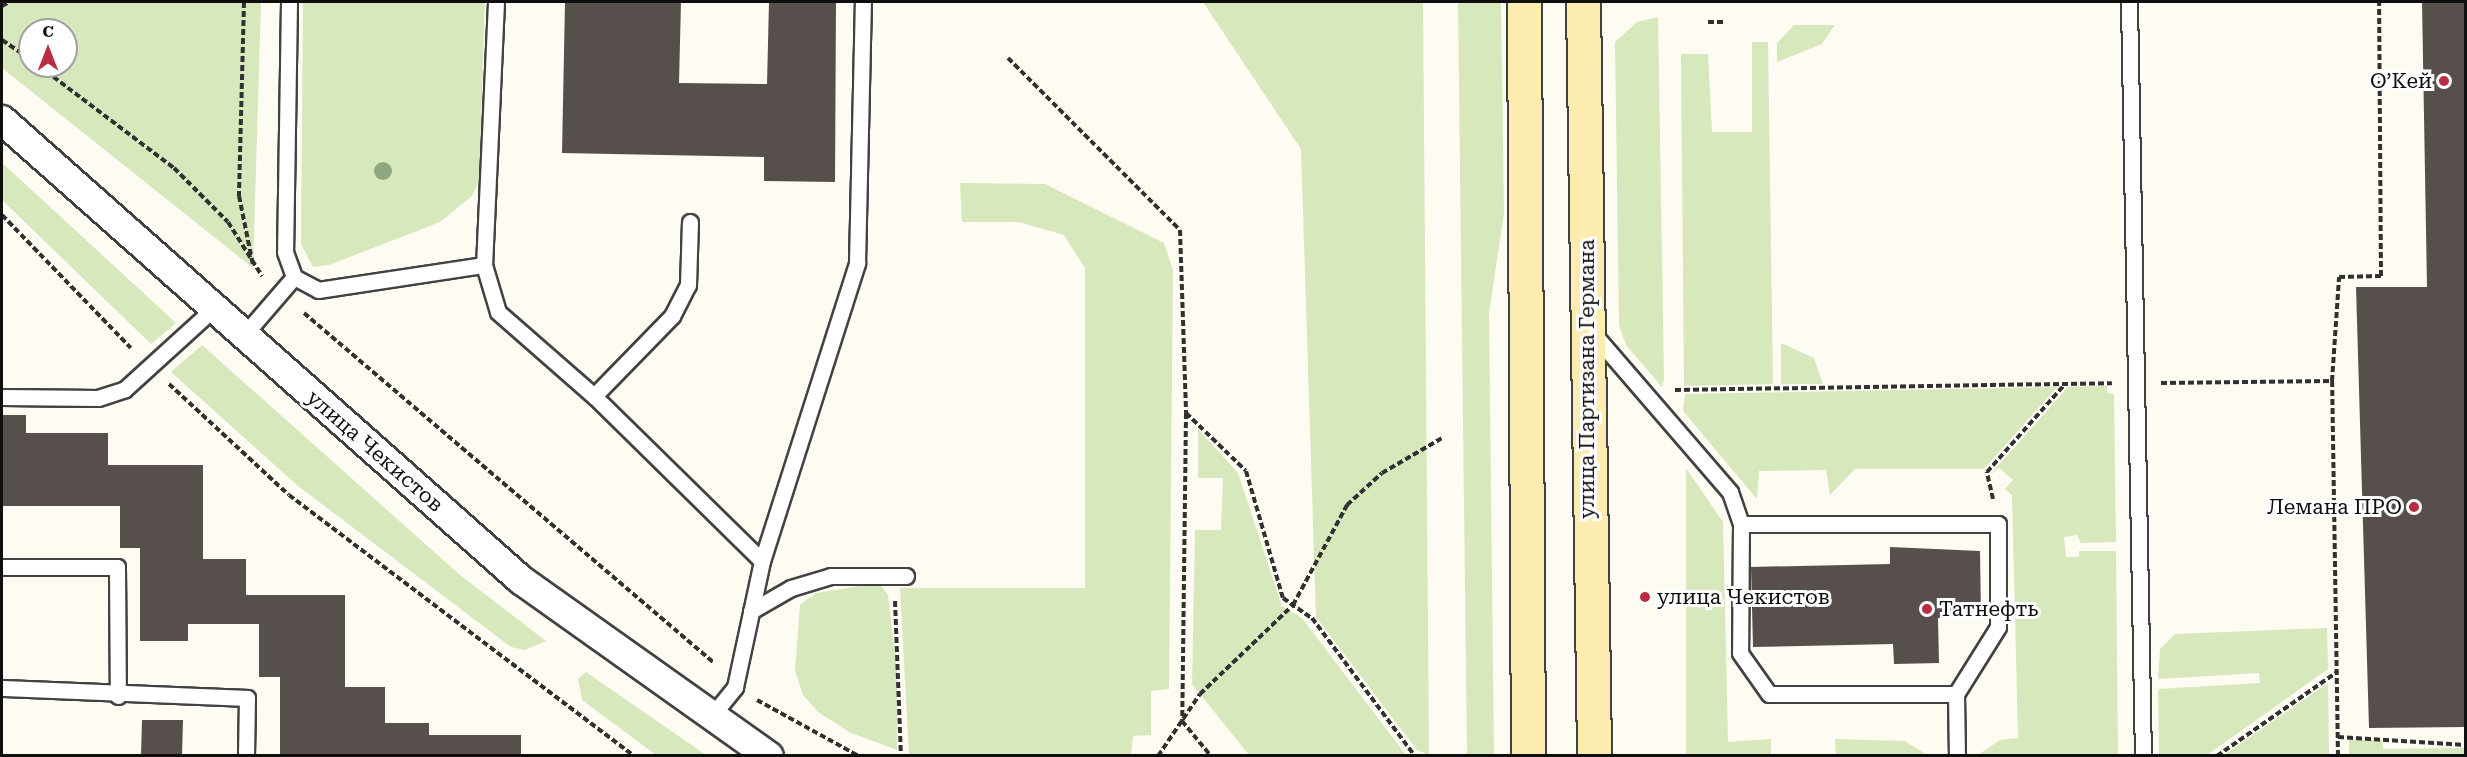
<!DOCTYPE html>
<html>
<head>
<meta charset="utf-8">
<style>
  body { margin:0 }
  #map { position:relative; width:2467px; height:757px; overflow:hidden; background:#fefbf2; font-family:"Roboto Serif",serif }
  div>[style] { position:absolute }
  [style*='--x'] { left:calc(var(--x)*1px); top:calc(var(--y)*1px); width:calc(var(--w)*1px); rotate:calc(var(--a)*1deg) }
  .green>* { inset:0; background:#d7e8bc }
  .building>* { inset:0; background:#574f4c }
  .path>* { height:4px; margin-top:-2px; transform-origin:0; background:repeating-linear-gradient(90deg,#313131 0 6px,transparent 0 9px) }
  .roads { filter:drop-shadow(2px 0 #424242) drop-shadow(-2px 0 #424242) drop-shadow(0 2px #424242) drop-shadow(0 -2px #424242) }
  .lane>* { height:15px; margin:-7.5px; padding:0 7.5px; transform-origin:7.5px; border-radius:7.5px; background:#fff }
  .street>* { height:28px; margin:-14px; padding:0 14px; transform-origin:14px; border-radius:14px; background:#fff }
  .secondary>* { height:33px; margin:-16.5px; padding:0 16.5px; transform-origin:16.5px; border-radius:16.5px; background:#fcecb0 }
  .trees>* { width:18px; height:18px; margin:-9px; border-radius:50%; background:#90a87f }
  .dots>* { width:16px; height:16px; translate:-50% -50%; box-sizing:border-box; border:3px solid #fff; border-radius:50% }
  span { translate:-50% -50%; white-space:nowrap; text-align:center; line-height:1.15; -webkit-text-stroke:6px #fff; paint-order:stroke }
  .poi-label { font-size:21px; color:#0f0f0f }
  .right { translate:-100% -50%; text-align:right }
  .left { translate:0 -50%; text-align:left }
  .street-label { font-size:21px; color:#0f0f0f }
  .frame { position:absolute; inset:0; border:3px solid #0f0f0f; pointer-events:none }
  .north { position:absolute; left:18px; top:18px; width:60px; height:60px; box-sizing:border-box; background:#fff; border:2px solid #9f9f9f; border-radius:50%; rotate:0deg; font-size:16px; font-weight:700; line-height:24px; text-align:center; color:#0f0f0f }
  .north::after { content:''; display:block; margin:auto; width:21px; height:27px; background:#ba2c40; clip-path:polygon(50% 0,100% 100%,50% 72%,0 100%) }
</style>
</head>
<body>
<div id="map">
  <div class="green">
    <div style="clip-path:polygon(evenodd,2px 2px,261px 2px,253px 268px,2px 68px,2px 2px,30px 30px,66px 30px,66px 66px,30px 66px,30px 30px)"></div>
    <div style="clip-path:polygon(303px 2px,485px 2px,479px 181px,472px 196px,440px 222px,329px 265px,313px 267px,301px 244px)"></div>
    <div style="clip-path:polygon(1203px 2px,1423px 2px,1429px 755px,1417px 750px,1316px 617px,1301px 149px)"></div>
    <div style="clip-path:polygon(1458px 2px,1501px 2px,1504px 213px,1489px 313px,1494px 756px,1467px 755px)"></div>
    <div style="clip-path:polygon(1658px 17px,1664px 379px,1662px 387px,1626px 345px,1619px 325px,1615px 42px,1637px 22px)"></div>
    <div style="clip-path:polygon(1794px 25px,1835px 25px,1822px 44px,1777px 62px,1777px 43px)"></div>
    <div style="clip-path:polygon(1752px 42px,1768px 42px,1773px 384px,1684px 386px,1681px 54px,1708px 54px,1712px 132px,1752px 132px)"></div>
    <div style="clip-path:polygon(2px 163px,22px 181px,176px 323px,151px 344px,2px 200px)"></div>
    <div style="clip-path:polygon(960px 183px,1045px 184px,1164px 243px,1173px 270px,1169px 689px,1151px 691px,1151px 735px,1133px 736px,1131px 755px,909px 755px,900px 588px,1085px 588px,1085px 268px,1064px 235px,1019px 222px,962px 222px)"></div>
    <div style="clip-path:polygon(1781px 343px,1814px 358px,1823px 384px,1781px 384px)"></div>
    <div style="clip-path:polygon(202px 345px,460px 575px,546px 641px,525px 650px,511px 647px,298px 486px,171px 372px)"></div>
    <div style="clip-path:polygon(2107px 386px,2107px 393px,2114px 394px,2116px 542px,2081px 543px,2077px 535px,2064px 537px,2066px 557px,2079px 557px,2079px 551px,2116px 551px,2118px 755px,1978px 755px,2000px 740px,2018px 738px,2012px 495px,2005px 489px,2013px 480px,1999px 468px,1990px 475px,2068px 387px)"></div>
    <div style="clip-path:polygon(2057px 387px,1984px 469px,1855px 469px,1830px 495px,1826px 470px,1759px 471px,1757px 499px,1683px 411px,1685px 394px)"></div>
    <div style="clip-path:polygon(1198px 429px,1238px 473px,1282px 606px,1302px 618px,1406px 755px,1249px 755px,1192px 684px,1195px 530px,1221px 530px,1223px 478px,1198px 478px)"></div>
    <div style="clip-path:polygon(1686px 468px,1723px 522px,1728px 742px,1771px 739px,1771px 755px,1686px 755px)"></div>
    <div style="clip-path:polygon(879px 583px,888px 595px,897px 672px,897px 750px,851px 733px,818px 712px,803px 695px,795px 671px,800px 605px,816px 593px)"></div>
    <div style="clip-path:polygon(2327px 628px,2328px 669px,2207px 755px,2159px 755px,2158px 689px,2260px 683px,2259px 673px,2158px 679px,2160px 649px,2175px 634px)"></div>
    <div style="clip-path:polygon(586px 672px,706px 755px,656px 755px,582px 700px,578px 679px)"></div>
    <div style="clip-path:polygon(2328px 683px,2329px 755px,2224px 755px)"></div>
    <div style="clip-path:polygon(1835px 739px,1905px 741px,1927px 755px,1836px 755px)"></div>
    <div style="clip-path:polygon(2349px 740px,2382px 740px,2383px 749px,2465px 748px,2465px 755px,2349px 755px)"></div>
  </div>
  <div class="building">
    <div style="clip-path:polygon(565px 2px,681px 2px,679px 83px,767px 84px,769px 2px,836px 2px,835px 182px,764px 181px,764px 157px,562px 153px)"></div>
    <div style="clip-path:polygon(2422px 2px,2466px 2px,2466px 727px,2369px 728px,2356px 287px,2427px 287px)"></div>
    <div style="clip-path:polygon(2px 415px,26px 415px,26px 433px,108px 433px,108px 465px,203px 465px,203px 559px,246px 559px,246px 595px,345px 595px,345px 687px,385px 687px,385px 723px,429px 723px,429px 735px,521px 735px,521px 756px,280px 756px,280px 677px,259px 677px,259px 624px,188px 624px,188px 641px,140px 641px,140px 548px,120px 548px,120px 506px,2px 506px)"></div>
    <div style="clip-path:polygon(1890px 547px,1980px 551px,1981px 618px,1938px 618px,1939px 663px,1894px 664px,1893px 644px,1753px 647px,1751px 567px,1890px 564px)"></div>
    <div style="clip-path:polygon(142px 720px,183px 720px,182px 756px,141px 756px)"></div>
  </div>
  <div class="path">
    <div style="--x:244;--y:2;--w:194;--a:91.5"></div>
    <div style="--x:239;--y:196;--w:70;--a:78.5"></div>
    <div style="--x:2;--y:6;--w:8;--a:-30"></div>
    <div style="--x:1708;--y:22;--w:18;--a:0"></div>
    <div style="--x:2;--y:40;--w:34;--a:34"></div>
    <div style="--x:1008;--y:58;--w:243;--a:45"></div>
    <div style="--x:1180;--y:230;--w:183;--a:88.1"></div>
    <div style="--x:1186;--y:413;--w:308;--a:90.7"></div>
    <div style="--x:1182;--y:721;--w:45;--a:50.4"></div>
    <div style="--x:39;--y:66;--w:169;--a:37.1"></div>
    <div style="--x:174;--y:168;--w:76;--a:45"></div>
    <div style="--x:228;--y:222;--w:64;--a:57.8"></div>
    <div style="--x:2;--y:215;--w:185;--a:45.9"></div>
    <div style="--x:304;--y:313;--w:538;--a:40.47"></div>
    <div style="--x:2161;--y:383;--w:171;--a:-0.7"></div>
    <div style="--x:169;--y:384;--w:163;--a:42.8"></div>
    <div style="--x:289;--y:495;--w:433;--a:37.1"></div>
    <div style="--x:1675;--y:390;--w:437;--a:-0.9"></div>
    <div style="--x:1186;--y:413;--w:83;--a:44"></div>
    <div style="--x:1246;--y:471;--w:132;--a:73.8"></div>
    <div style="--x:1283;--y:598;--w:35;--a:35"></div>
    <div style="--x:1312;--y:618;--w:172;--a:53.3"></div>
    <div style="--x:1993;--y:499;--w:28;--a:-103"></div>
    <div style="--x:1987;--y:472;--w:118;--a:-48.4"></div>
    <div style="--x:895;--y:601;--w:155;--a:87.8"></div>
    <div style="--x:757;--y:700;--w:116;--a:28.8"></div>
    <div style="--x:2338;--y:737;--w:128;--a:3.6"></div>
    <div style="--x:1158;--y:756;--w:75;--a:-55.9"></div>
    <div style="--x:1200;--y:694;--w:129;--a:-43.7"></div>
    <div style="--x:1293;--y:605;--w:114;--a:-61.6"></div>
    <div style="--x:1347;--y:505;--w:47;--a:-42.4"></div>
    <div style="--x:1382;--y:473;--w:69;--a:-30.3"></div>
    <div style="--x:2217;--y:756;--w:146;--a:-35"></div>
    <div style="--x:2338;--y:756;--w:375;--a:-90.9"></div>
    <div style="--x:2332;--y:381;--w:104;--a:-86.1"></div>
    <div style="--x:2339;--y:277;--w:42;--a:-1.4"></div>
    <div style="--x:2381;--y:276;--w:274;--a:-90.4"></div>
  </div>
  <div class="roads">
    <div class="lane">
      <div style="--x:289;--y:2;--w:250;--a:90.9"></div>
      <div style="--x:285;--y:252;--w:27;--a:70"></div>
      <div style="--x:294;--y:277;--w:27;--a:28"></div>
      <div style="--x:318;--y:290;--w:168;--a:-8.6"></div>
      <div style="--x:496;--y:2;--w:263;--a:92.6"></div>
      <div style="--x:484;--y:265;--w:49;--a:73.4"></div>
      <div style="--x:498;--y:312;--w:128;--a:41.2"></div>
      <div style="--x:594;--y:396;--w:235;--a:44.5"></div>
      <div style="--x:2129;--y:2;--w:754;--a:88.94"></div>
      <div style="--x:1591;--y:331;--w:213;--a:49.2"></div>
      <div style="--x:1730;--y:492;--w:34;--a:71"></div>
      <div style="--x:1741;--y:524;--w:129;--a:90.4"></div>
      <div style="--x:1740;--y:653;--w:50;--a:54.7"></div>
      <div style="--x:1769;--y:694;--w:187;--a:0"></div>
      <div style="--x:244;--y:335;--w:77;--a:-49.2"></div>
      <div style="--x:594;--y:396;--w:112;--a:-45.7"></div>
      <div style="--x:672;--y:316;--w:35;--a:-63"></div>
      <div style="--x:688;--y:285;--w:63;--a:-88.2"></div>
      <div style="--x:2;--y:397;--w:96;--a:0.6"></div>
      <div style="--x:98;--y:398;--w:28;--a:-18"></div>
      <div style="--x:125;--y:389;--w:120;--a:-42.3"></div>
      <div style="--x:1741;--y:524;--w:257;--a:0"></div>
      <div style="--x:1998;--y:524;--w:103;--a:90"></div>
      <div style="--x:1998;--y:627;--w:79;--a:122.1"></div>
      <div style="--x:1956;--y:694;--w:62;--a:89.1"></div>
      <div style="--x:2;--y:567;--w:115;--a:0"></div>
      <div style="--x:117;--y:567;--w:129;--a:89.6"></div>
      <div style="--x:751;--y:611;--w:46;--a:-29.9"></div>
      <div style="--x:791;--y:588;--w:42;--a:-16.7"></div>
      <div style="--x:831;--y:576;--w:75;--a:0"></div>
      <div style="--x:2;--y:688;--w:245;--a:2.3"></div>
      <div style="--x:247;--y:698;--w:58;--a:91"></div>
      <div style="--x:710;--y:718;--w:40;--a:-51"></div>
      <div style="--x:735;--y:687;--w:129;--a:-77.9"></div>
      <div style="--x:762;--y:561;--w:313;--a:-72.3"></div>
      <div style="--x:857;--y:263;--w:261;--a:-88.7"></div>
    </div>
    <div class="street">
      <div style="--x:2;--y:120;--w:694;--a:41.55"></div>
      <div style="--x:521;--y:580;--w:304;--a:35.4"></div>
    </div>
    <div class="secondary">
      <div style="--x:1524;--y:2;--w:754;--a:89.7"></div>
      <div style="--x:1583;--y:2;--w:754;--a:89.16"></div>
    </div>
  </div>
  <div class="trees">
    <div style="left:383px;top:171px"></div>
  </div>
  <div class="dots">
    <div style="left:2444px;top:81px;background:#ba2c40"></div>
    <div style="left:2414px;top:507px;background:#ba2c40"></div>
    <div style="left:1645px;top:597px;background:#ba2c40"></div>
    <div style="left:1927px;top:609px;background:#ba2c40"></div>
  </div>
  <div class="poi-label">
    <span class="right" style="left:2432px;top:81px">О’Кей</span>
    <span class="right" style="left:2402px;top:507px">Лемана ПРО</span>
    <span class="left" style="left:1657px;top:597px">улица Чекистов</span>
    <span class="left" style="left:1939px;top:609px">Татнефть</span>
  </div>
  <div class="street-label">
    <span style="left:1587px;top:379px;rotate:-90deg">улица Партизана Германа</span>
    <span style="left:375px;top:451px;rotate:41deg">улица Чекистов</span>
  </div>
  <div class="frame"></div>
  <div class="north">С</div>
</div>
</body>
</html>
